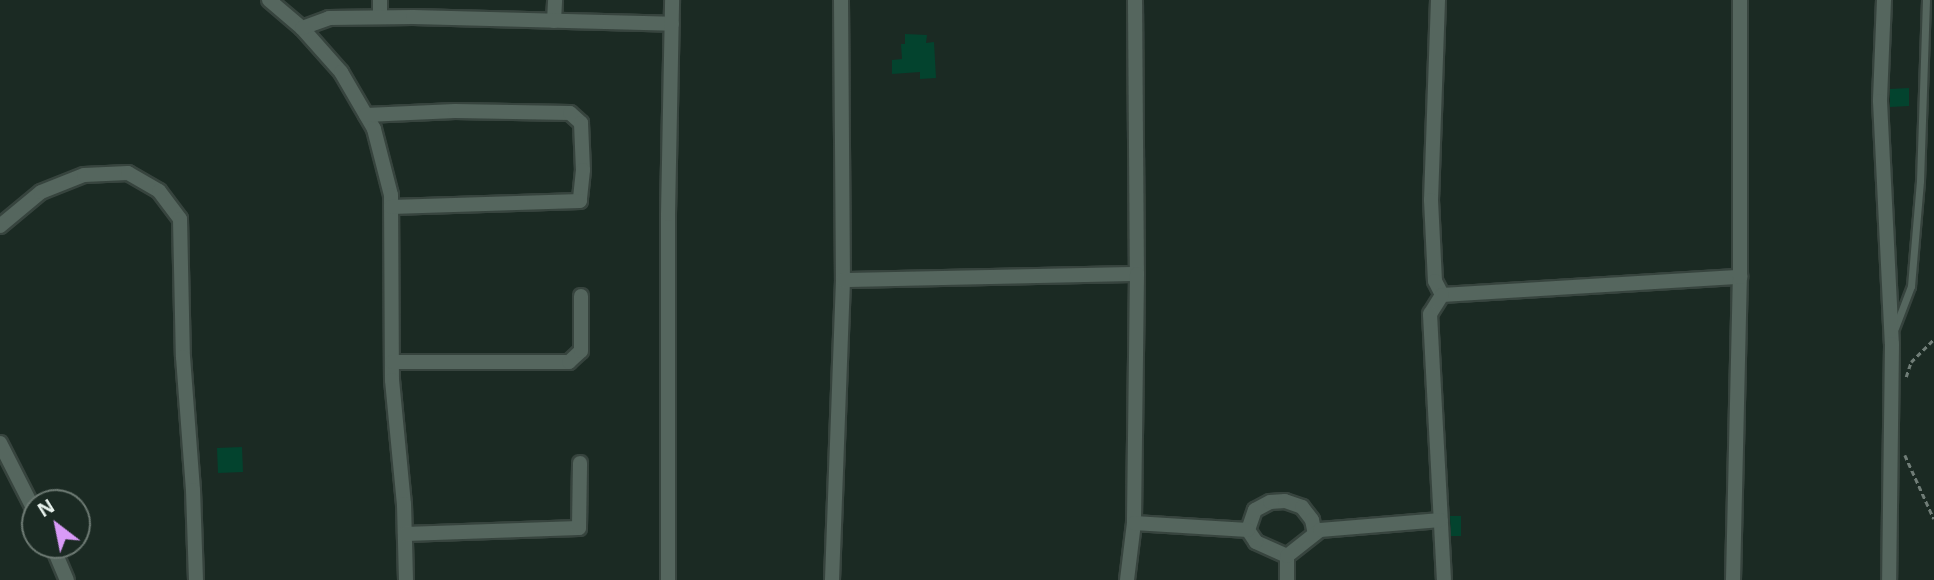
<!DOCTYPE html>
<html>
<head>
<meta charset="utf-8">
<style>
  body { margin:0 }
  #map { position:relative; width:1934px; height:580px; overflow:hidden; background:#1b2a23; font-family:"Noto Sans",sans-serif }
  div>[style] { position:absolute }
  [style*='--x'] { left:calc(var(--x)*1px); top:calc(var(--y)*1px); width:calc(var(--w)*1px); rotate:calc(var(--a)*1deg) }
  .building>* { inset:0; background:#03432e }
  .path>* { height:2.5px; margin-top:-1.25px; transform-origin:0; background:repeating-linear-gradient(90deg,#707d77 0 5px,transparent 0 8.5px) }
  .roads { filter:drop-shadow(2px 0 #37443e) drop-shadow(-2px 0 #37443e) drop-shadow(0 2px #37443e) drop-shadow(0 -2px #37443e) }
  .service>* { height:7px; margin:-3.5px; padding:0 3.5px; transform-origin:3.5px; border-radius:3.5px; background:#55665e }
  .minor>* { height:14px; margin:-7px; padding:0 7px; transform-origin:7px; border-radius:7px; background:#55665e }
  span { translate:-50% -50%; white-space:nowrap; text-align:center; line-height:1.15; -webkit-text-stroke:6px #1b2a23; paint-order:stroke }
  .north { position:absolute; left:21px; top:489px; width:70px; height:70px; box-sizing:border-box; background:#1b2a23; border:2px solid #6d7a73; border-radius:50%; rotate:328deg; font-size:19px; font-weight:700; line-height:28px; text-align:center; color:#e7f1ec }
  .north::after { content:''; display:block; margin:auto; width:24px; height:32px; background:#d99af7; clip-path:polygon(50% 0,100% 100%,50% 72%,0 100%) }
</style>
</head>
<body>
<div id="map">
  <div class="building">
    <div style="clip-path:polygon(905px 34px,927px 35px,926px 43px,934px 42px,936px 78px,920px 79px,920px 72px,892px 74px,892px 60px,902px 59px,901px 44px,905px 44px)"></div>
    <div style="clip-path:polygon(1909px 88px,1909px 106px,1890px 107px,1890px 89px)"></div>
    <div style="clip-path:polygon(242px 447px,243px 472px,218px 473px,217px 448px)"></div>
    <div style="clip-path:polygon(1450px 516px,1461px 516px,1461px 536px,1451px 536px)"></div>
  </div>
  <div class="path">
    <div style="--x:1906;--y:377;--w:16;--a:-72"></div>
    <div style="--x:1911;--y:362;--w:33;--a:-45"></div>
    <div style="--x:1905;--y:455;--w:70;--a:65.6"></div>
  </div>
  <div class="roads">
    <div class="service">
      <div style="--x:1895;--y:328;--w:45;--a:-69.1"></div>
      <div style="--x:1911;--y:286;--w:105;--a:-85.1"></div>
      <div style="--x:1920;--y:181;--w:181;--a:-88.1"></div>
    </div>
    <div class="minor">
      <div style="--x:269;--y:0;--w:43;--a:40.3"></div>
      <div style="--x:302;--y:28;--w:59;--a:48.4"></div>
      <div style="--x:341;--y:72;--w:66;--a:59.9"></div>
      <div style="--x:374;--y:129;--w:68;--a:75.6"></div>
      <div style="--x:391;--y:195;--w:185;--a:89.7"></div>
      <div style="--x:392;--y:380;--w:125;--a:84.5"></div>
      <div style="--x:404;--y:504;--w:76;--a:88.5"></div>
      <div style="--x:841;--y:0;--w:280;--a:89.6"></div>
      <div style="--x:1135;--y:0;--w:274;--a:89.6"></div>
      <div style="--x:1438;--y:0;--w:200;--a:92"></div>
      <div style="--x:1431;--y:200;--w:81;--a:87.2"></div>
      <div style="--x:1435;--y:281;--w:16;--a:63"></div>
      <div style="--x:1442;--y:295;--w:299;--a:-3.5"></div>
      <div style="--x:1884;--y:0;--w:101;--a:92.3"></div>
      <div style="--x:1880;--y:101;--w:243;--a:87.2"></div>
      <div style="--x:1892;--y:344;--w:236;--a:90.7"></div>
      <div style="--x:380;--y:17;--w:17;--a:-90"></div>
      <div style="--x:554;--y:21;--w:21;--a:-87"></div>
      <div style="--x:302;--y:28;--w:29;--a:-20"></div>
      <div style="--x:329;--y:18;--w:84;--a:-0.7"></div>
      <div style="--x:413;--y:17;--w:259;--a:1.5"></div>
      <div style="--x:366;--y:115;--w:89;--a:-2.6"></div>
      <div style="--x:455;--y:111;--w:115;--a:1"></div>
      <div style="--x:570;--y:113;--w:15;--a:42"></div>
      <div style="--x:581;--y:123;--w:47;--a:87.6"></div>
      <div style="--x:583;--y:170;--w:31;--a:96"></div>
      <div style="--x:580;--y:201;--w:189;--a:178.2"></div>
      <div style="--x:0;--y:226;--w:53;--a:-39.7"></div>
      <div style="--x:41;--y:192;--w:46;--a:-21.6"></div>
      <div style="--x:84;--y:175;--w:44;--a:-2.6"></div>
      <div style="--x:128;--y:173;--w:36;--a:30"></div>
      <div style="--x:159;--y:191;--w:35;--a:53"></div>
      <div style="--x:180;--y:219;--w:138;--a:88.8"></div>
      <div style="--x:183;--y:357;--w:133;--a:85.7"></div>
      <div style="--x:193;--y:490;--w:90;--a:88.1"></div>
      <div style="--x:1442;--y:295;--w:22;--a:122"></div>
      <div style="--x:1430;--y:314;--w:266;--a:87"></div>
      <div style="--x:392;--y:362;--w:177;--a:0"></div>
      <div style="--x:569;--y:362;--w:16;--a:-43"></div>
      <div style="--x:581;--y:351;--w:55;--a:-90"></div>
      <div style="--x:0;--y:443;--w:77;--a:63.1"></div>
      <div style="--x:405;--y:534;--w:174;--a:-2"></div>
      <div style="--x:579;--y:528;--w:65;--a:-89.1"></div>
      <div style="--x:52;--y:545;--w:38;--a:67"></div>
      <div style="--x:1287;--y:556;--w:34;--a:-156"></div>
      <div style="--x:1256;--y:542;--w:14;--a:-124"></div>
      <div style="--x:1248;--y:530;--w:21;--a:-71"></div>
      <div style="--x:1255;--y:510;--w:17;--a:-28"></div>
      <div style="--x:1270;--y:502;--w:15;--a:-4"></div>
      <div style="--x:1285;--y:501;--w:18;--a:19"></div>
      <div style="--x:1302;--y:507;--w:16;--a:52"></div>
      <div style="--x:1312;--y:520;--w:14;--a:78"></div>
      <div style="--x:668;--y:580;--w:366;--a:-90"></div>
      <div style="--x:668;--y:214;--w:214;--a:-88.9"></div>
      <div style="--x:832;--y:580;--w:300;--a:-87.9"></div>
      <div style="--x:843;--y:280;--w:294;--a:-1.2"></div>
      <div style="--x:1137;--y:274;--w:249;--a:90.7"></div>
      <div style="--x:1127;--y:580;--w:57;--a:-83"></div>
      <div style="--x:1134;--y:523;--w:114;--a:3.5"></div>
      <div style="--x:1287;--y:580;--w:24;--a:-90"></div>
      <div style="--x:1287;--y:556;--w:42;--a:-38.2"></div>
      <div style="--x:1320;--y:530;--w:121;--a:-4.7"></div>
      <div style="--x:1733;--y:580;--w:303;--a:-88.7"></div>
      <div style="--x:1740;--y:277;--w:277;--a:-90"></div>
    </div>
  </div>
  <div class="north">N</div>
</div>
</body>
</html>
